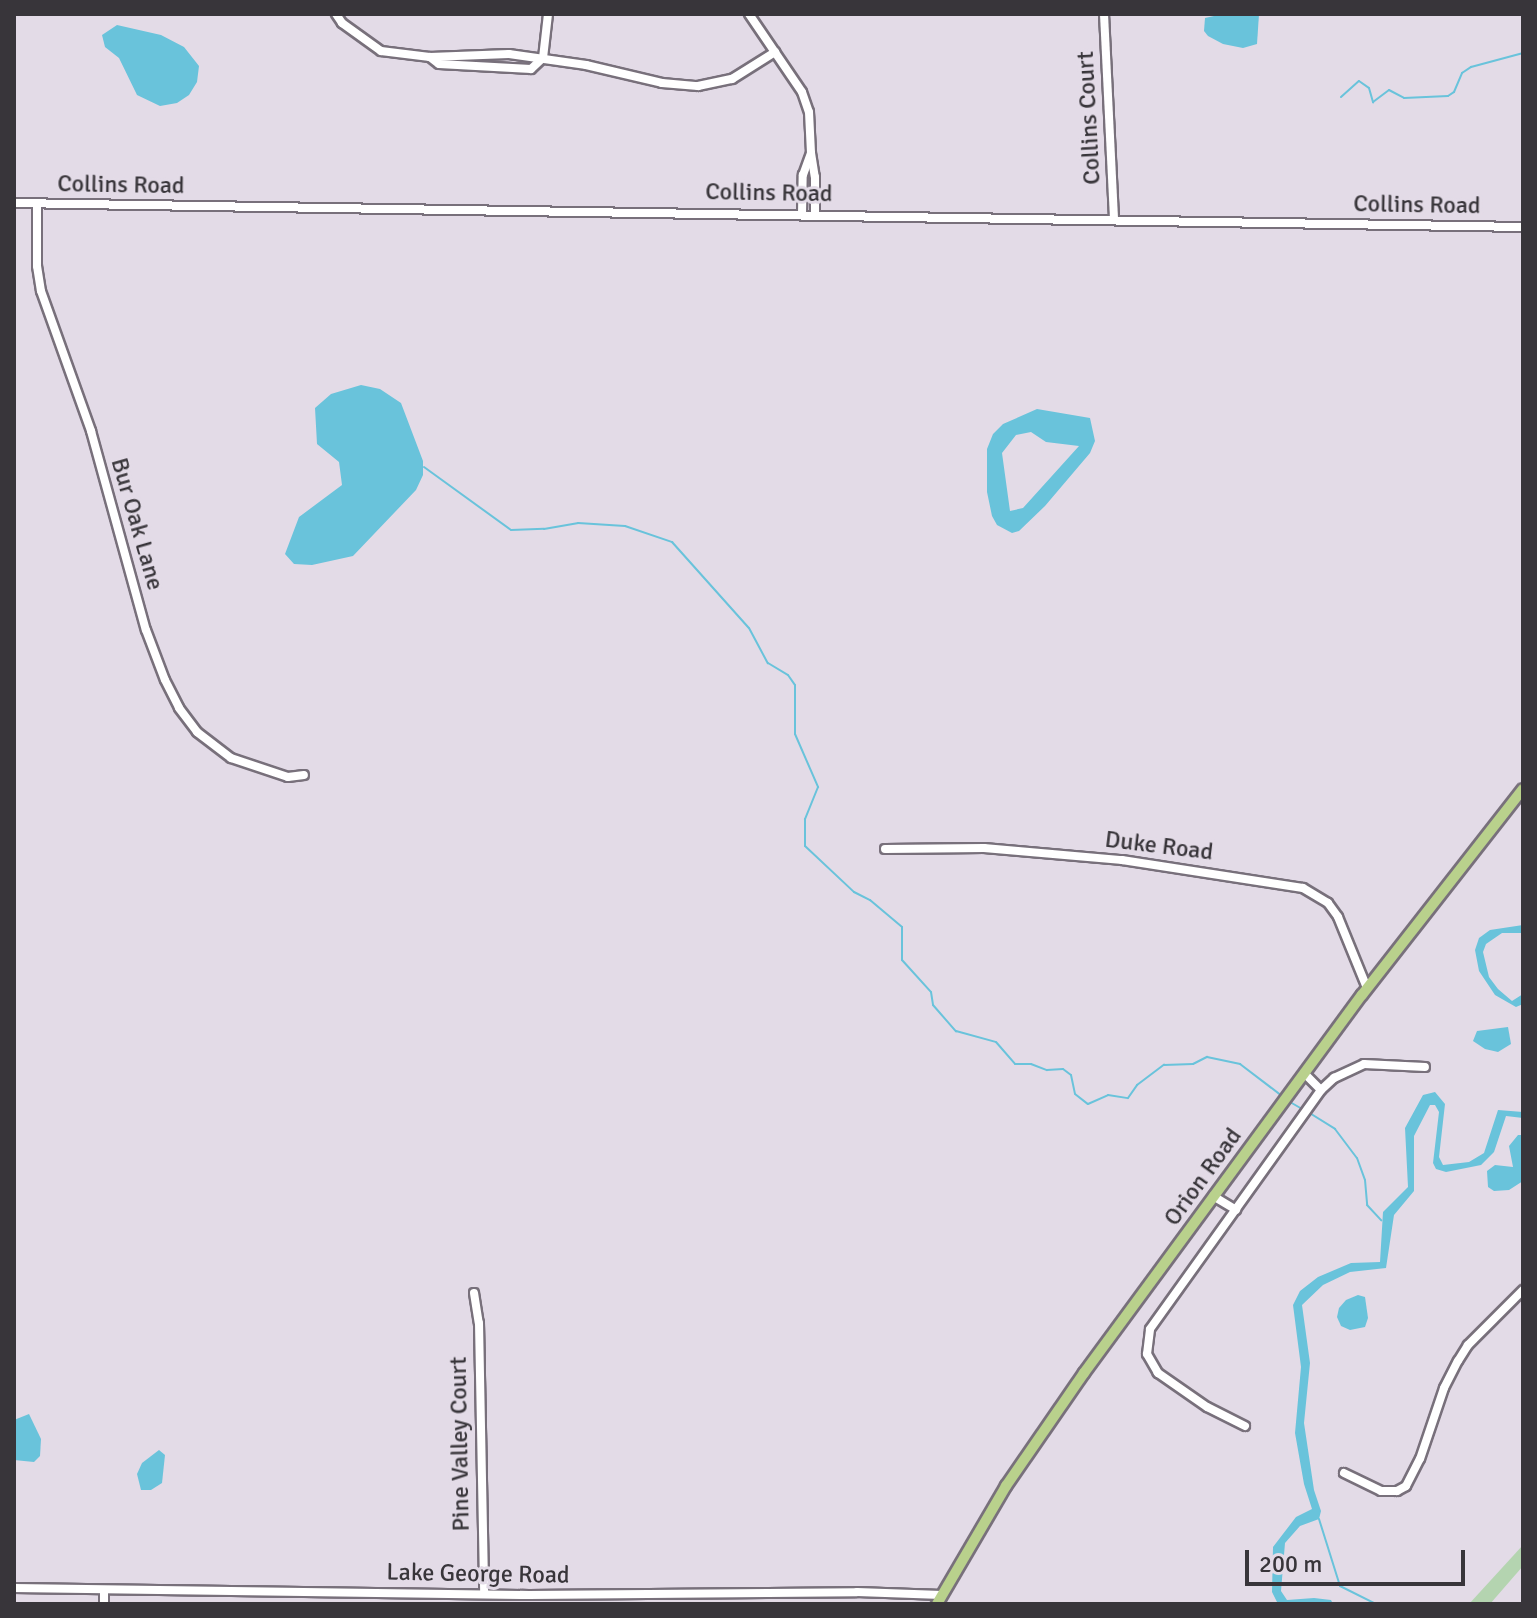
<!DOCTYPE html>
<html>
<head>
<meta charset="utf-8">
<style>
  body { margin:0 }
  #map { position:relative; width:1537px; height:1618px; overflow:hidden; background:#e3dbe7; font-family:Signika,sans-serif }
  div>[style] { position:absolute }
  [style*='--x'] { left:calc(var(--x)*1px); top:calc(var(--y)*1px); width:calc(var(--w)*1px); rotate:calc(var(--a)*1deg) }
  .green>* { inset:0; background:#b4d4b0 }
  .water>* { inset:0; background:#69c3db }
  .stream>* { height:2px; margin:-1px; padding:0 1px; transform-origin:1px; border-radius:1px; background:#69c3db }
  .roads { filter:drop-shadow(2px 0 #78707b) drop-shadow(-2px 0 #78707b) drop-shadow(0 2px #78707b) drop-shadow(0 -2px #78707b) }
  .minor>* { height:8px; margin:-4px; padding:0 4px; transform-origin:4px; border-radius:4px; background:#fff }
  .major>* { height:10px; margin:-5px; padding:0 5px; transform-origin:5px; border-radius:5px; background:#b9d18c }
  span { translate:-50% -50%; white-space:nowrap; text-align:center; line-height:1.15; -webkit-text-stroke:6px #e3dbe7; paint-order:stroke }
  .street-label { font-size:24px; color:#38353a }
  .frame { position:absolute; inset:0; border:16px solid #38353a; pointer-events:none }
  .scale { position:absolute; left:1245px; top:1550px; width:220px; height:36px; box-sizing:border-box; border:4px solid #38353a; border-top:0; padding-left:10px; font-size:24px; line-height:28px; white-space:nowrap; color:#38353a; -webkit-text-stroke:6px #e3dbe7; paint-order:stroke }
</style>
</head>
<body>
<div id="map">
  <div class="green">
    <div style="clip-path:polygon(1523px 1545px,1523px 1566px,1490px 1604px,1469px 1604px)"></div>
  </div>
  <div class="water">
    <div style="clip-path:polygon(1223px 14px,1259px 14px,1257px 44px,1243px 48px,1223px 44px,1208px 36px,1204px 31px,1205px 18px)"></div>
    <div style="clip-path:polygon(117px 25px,161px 35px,184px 47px,199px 66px,197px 82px,189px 95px,177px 103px,160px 106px,137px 95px,119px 58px,105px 47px,102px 35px)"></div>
    <div style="clip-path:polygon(361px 385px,380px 389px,401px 403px,423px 461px,423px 475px,416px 490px,353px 556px,312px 565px,294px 564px,285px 554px,299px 517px,342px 485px,339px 462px,317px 444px,315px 408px,331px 394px)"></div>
    <div style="clip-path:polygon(evenodd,1037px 409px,1090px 418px,1095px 441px,1090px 453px,1045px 506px,1019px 531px,1012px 533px,997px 525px,992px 516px,987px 492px,987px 449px,993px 434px,1003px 424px,1037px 409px,1031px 432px,1046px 442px,1079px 446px,1023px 508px,1010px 511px,1002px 453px,1016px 435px,1031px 432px)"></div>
    <div style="clip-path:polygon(1523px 925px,1523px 933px,1502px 933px,1486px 944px,1483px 952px,1489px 977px,1498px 989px,1512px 1001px,1523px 994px,1523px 1004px,1516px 1007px,1495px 995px,1479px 971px,1475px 950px,1479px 938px,1490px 930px)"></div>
    <div style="clip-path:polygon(1508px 1027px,1511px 1044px,1498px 1052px,1485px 1049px,1473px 1041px,1477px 1031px)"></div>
    <div style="clip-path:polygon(1435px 1092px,1445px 1104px,1439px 1157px,1443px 1165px,1469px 1162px,1484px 1153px,1498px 1110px,1523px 1112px,1523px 1118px,1506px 1116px,1494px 1152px,1481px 1165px,1446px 1172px,1436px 1169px,1433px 1163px,1439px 1112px,1435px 1105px,1430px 1105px,1414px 1136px,1414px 1191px,1394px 1215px,1386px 1268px,1350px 1272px,1323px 1285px,1302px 1305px,1310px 1363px,1304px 1423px,1314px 1490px,1321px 1511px,1319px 1519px,1300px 1526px,1285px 1543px,1281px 1591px,1287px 1600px,1314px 1598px,1331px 1600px,1333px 1604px,1278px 1604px,1272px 1592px,1273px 1547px,1296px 1517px,1312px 1509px,1304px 1484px,1295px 1433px,1301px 1367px,1293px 1305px,1300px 1291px,1318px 1277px,1351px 1263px,1380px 1262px,1383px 1212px,1408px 1187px,1405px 1128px,1423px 1095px)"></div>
    <div style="clip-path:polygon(1518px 1135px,1523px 1135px,1523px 1181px,1509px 1190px,1494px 1191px,1488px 1187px,1487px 1171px,1495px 1165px,1513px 1167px,1509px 1146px)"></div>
    <div style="clip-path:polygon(1358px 1295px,1365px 1297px,1368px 1318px,1365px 1327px,1350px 1330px,1341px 1326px,1337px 1317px,1339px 1308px,1346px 1300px)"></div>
    <div style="clip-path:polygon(29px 1414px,41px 1439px,40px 1456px,34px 1462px,14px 1460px,14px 1420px)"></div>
    <div style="clip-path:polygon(159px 1450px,165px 1455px,162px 1483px,151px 1490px,141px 1490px,137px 1474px,142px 1463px)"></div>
  </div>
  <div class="stream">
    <div style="--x:1341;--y:97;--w:24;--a:-42"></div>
    <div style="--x:1359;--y:81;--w:12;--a:35"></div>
    <div style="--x:1369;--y:88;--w:15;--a:74"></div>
    <div style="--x:1373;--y:102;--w:20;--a:-37"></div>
    <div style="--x:1389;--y:90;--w:17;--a:28"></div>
    <div style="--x:1404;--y:98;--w:44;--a:-2.6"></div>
    <div style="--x:1448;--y:96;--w:7;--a:-34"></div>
    <div style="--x:1454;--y:92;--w:21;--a:-67"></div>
    <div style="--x:1462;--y:73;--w:11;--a:-34"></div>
    <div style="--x:1471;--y:67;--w:54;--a:-15.1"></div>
    <div style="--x:424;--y:467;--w:107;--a:35.9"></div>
    <div style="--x:511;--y:530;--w:33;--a:-2"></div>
    <div style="--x:544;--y:529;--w:35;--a:-10"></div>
    <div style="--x:578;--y:523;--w:47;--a:3.7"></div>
    <div style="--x:625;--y:526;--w:50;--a:18.8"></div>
    <div style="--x:672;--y:542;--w:115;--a:48.2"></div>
    <div style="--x:749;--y:628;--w:40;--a:62"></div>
    <div style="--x:768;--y:663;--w:23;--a:31"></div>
    <div style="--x:788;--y:675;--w:12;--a:55"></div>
    <div style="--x:795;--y:685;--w:49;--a:90"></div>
    <div style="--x:795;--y:734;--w:58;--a:66.5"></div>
    <div style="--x:818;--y:787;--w:35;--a:112"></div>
    <div style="--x:805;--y:819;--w:27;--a:90"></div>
    <div style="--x:805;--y:846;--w:67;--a:43.2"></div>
    <div style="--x:854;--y:892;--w:18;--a:27"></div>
    <div style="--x:870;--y:900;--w:42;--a:40.2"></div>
    <div style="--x:902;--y:927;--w:33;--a:90"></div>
    <div style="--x:902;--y:960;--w:43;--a:47.8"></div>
    <div style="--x:931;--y:992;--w:13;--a:81"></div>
    <div style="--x:933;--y:1005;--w:35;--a:49"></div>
    <div style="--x:956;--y:1031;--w:41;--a:15.4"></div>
    <div style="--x:996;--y:1042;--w:29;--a:49"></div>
    <div style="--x:1015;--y:1064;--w:16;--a:0"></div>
    <div style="--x:1031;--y:1064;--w:17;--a:21"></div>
    <div style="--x:1047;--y:1070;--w:16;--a:-4"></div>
    <div style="--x:1063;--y:1069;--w:10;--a:37"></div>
    <div style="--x:1071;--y:1075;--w:19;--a:78"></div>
    <div style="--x:1075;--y:1094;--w:16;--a:38"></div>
    <div style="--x:1088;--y:1104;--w:22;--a:-24"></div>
    <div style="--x:1108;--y:1095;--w:20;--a:9"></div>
    <div style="--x:1128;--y:1098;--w:16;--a:-55"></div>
    <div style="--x:1137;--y:1085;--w:34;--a:-37"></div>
    <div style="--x:1164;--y:1065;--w:29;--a:-2"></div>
    <div style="--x:1193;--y:1064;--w:16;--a:-27"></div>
    <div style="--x:1207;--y:1057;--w:34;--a:12"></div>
    <div style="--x:1240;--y:1064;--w:53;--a:37.3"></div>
    <div style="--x:1290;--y:1102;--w:14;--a:30"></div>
    <div style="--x:1308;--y:1112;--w:32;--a:32"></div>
    <div style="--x:1335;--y:1129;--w:36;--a:53"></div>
    <div style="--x:1357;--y:1158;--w:23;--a:70"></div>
    <div style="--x:1365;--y:1180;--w:25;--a:85"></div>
    <div style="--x:1367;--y:1205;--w:21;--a:47"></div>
    <div style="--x:1319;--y:1519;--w:70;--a:72.6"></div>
    <div style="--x:1340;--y:1586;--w:40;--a:26.6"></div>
  </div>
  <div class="roads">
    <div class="minor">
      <div style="--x:336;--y:14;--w:11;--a:56"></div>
      <div style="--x:342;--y:23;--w:48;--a:35.7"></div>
      <div style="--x:381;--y:51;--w:49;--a:7"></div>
      <div style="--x:430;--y:57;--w:11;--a:38"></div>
      <div style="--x:439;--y:64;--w:92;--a:3.1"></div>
      <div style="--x:531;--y:69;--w:16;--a:-43"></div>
      <div style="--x:749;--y:14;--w:94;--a:55.8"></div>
      <div style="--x:802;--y:92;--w:21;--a:71"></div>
      <div style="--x:809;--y:112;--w:41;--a:87.2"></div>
      <div style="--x:1104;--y:14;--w:206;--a:87.2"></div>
      <div style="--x:430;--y:57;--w:79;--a:-2.2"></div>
      <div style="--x:509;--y:54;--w:78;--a:8.1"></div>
      <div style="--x:586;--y:65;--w:78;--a:13.3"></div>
      <div style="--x:662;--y:83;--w:36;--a:5"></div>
      <div style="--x:698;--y:86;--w:35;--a:-12"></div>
      <div style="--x:732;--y:79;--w:51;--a:-32.1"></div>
      <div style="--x:543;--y:58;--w:44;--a:-83.5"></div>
      <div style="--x:14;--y:203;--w:1509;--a:0.91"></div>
      <div style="--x:37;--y:204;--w:62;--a:90"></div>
      <div style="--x:37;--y:266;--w:25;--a:81"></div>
      <div style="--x:41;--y:291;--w:149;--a:70.3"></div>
      <div style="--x:91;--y:431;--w:206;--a:74.6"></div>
      <div style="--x:146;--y:630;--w:53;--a:69.2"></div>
      <div style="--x:165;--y:680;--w:31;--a:63"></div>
      <div style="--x:179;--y:708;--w:30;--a:53"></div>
      <div style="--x:197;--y:732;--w:43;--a:37.4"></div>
      <div style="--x:231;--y:758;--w:60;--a:18.4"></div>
      <div style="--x:288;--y:777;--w:16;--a:-7"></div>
      <div style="--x:802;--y:214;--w:39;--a:-89"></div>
      <div style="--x:803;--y:175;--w:23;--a:-70"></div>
      <div style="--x:811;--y:153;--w:24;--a:81"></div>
      <div style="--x:815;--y:177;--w:37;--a:90"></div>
      <div style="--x:885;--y:849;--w:99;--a:-0.6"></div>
      <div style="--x:984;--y:848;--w:139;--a:5"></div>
      <div style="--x:1122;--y:860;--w:183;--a:8.8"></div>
      <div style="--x:1303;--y:888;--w:29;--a:31"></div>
      <div style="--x:1328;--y:903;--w:17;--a:54"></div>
      <div style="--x:1338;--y:917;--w:77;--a:67.8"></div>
      <div style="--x:1304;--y:1073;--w:24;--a:45"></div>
      <div style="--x:1213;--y:1196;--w:27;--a:31"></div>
      <div style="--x:474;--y:1293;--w:30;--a:81"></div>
      <div style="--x:479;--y:1323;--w:271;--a:88.9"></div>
      <div style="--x:1245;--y:1426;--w:42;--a:-153.4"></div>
      <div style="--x:1207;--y:1407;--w:60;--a:-145.2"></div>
      <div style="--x:1158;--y:1373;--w:22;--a:-120"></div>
      <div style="--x:1147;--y:1354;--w:25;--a:-83"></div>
      <div style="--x:1150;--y:1329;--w:294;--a:-54.4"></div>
      <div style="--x:1321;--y:1090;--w:18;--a:-43"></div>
      <div style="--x:1334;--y:1078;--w:33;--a:-25"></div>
      <div style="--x:1364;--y:1064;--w:61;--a:2.8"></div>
      <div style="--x:1344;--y:1473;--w:41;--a:25.9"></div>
      <div style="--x:1381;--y:1491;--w:16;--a:0"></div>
      <div style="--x:1397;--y:1491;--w:10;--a:-29"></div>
      <div style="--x:1406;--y:1486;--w:30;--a:-63"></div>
      <div style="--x:1420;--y:1459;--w:75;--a:-71.3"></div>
      <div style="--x:1444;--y:1388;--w:30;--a:-63"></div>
      <div style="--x:1458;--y:1361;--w:19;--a:-58"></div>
      <div style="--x:1468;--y:1345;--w:78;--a:-45"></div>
      <div style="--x:14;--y:1588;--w:515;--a:0.78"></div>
      <div style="--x:529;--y:1595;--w:328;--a:-0.5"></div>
      <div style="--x:857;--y:1592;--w:85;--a:2"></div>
      <div style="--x:104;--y:1590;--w:14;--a:90"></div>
    </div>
    <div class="major">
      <div style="--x:937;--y:1604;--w:137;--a:-59.7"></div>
      <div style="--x:1006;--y:1486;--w:137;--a:-55.4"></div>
      <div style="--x:1084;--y:1373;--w:469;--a:-53.7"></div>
      <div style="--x:1362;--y:995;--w:261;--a:-52"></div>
    </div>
  </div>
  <div class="street-label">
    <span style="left:1089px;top:118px;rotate:-93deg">Collins Court</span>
    <span style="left:121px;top:185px;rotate:1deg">Collins Road</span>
    <span style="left:769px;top:193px;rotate:1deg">Collins Road</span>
    <span style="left:1417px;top:205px;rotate:1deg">Collins Road</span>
    <span style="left:137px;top:524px;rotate:74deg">Bur Oak Lane</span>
    <span style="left:1159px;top:846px;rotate:7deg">Duke Road</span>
    <span style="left:1203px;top:1177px;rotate:-54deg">Orion Road</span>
    <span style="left:460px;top:1444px;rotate:-91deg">Pine Valley Court</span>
    <span style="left:478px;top:1574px;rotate:1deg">Lake George Road</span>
  </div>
  <div class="frame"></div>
  <div class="scale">200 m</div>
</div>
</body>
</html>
